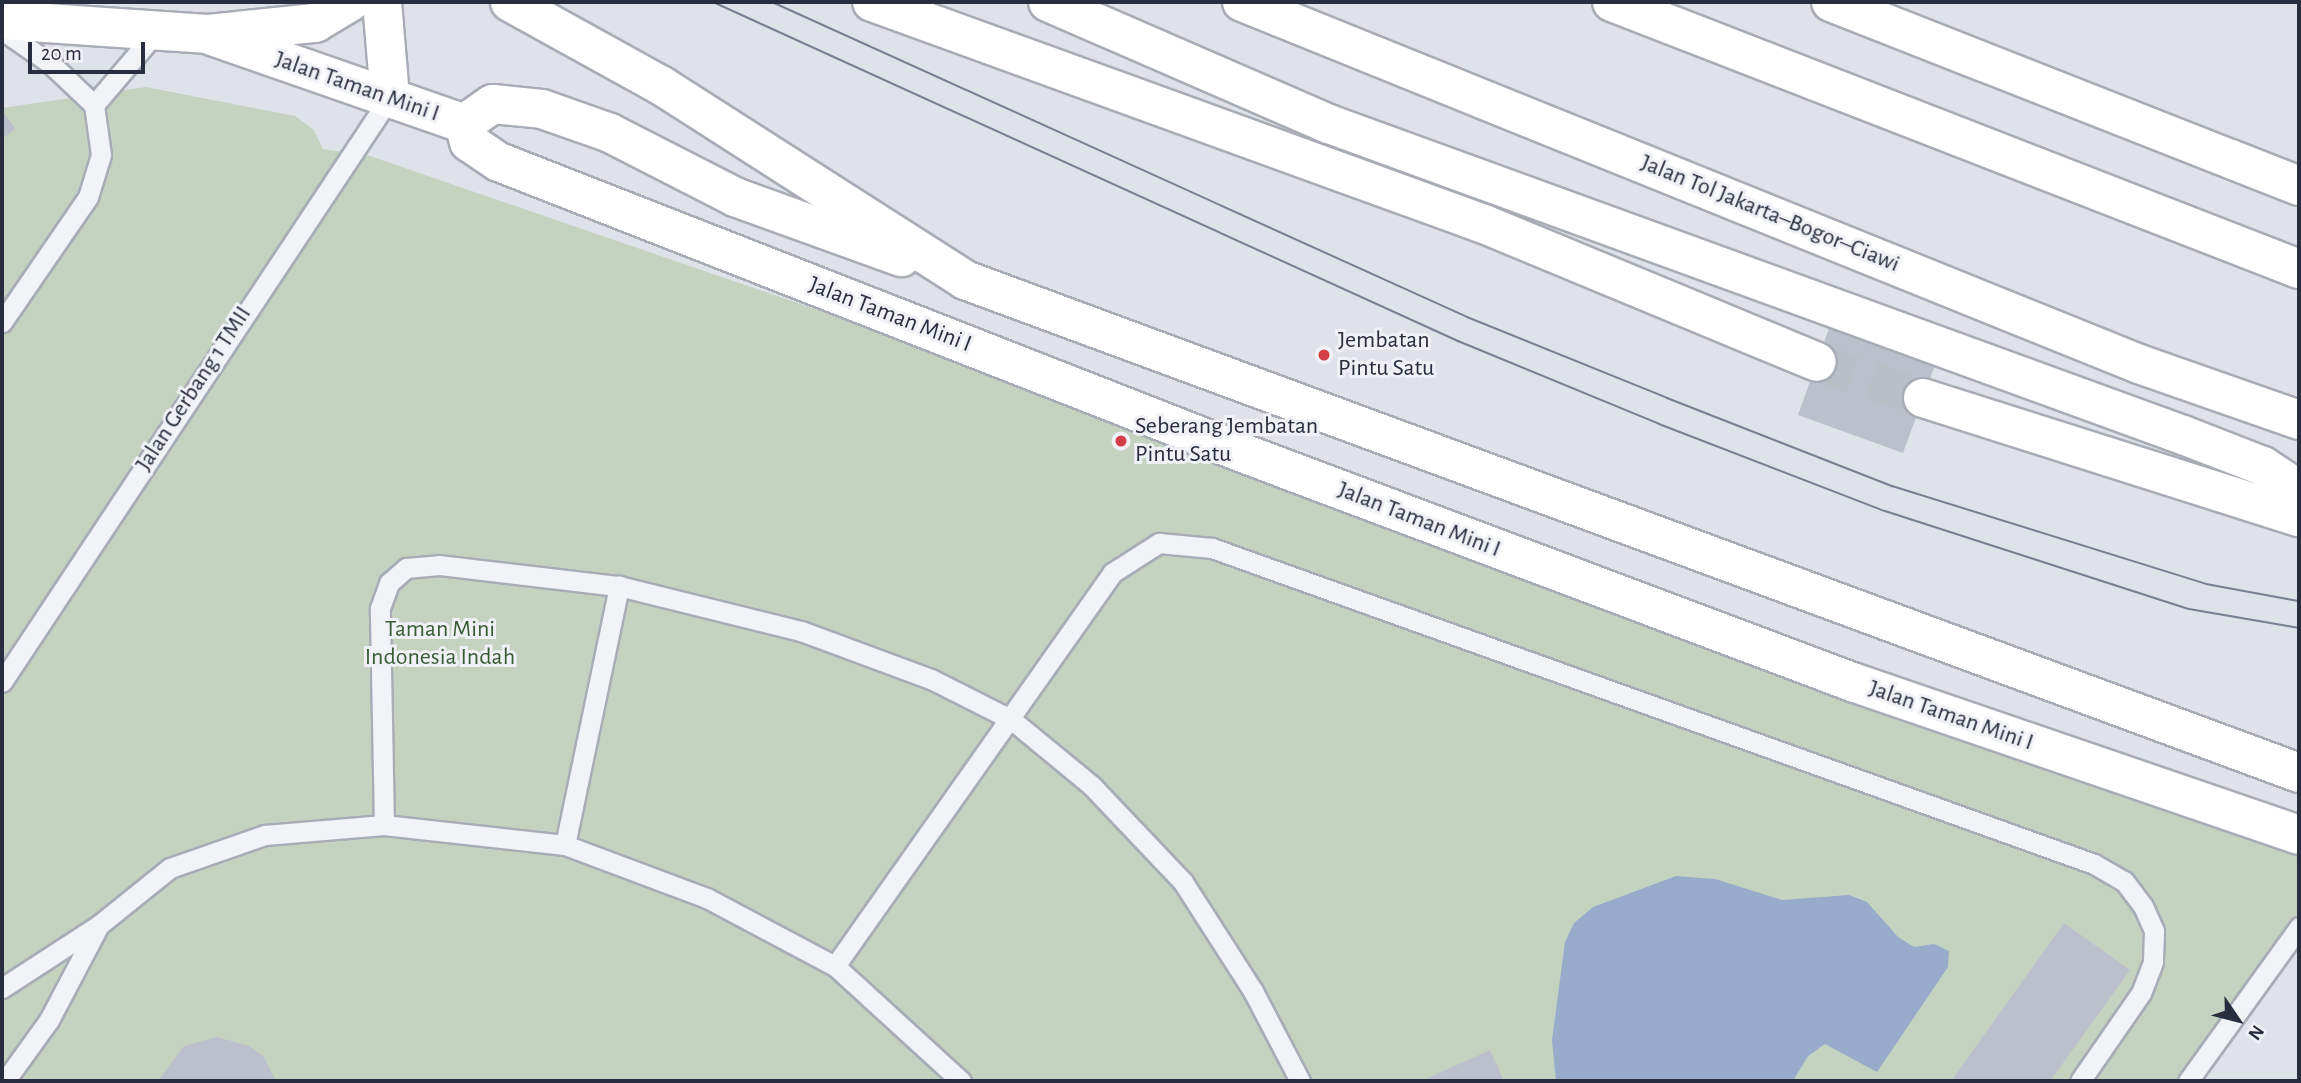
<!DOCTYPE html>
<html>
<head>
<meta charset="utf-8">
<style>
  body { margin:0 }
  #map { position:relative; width:2301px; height:1083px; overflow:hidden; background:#dfe2e9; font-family:"Alegreya Sans",sans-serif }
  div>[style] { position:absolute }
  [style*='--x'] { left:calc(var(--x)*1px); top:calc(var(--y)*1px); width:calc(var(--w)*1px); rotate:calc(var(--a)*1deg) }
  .green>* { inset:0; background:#c3d3c0 }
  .water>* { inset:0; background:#99abca }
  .building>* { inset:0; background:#bcc0cc }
  .highway-tunnel>* { height:38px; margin-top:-19px; transform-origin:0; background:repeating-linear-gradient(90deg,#babec7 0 38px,transparent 0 57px) }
  .roads { filter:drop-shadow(2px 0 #a8acb6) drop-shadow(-2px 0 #a8acb6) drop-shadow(0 2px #a8acb6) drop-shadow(0 -2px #a8acb6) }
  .lane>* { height:19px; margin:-9.5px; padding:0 9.5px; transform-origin:9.5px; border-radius:9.5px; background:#f2f3f7 }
  .primary>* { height:38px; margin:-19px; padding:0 19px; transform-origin:19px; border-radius:19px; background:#fff }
  .highway>* { height:38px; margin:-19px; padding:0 19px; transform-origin:19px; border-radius:19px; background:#fff }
  .tram>* { height:2px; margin:-1px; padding:0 1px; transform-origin:1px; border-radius:1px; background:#787f93 }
  .dots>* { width:19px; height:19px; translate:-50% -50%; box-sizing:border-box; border:4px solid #eff1f6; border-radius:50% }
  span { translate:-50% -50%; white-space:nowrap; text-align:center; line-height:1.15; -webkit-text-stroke:6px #eff1f6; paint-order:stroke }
  .street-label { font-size:24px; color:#282e40 }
  .poi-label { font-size:24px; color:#282e40 }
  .left { translate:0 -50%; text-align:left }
  .park-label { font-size:24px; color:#375c34 }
  .frame { position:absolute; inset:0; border:4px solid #282e40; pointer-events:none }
  .north { position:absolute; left:2203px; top:985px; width:70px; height:70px; -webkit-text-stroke:5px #eff1f6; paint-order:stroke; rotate:125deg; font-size:19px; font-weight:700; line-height:28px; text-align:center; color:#282e40 }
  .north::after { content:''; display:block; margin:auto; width:24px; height:32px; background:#282e40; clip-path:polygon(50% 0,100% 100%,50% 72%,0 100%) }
  .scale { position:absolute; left:28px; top:42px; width:117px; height:32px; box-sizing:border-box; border:4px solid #282e40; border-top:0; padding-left:9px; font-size:21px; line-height:24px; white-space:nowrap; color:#282e40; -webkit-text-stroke:5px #eff1f6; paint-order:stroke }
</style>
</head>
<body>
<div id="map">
  <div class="green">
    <div style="clip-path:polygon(146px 87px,295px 116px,314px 130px,323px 149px,370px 156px,870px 328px,1639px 612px,2299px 847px,2299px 911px,2177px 1081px,2px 1081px,2px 108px)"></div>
  </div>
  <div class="water">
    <div style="clip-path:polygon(1676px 876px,1715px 879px,1782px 900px,1849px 895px,1867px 902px,1898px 937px,1914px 947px,1934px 944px,1949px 951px,1948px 967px,1877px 1072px,1825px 1044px,1808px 1056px,1793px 1081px,1556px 1081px,1552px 1040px,1565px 942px,1574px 923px,1593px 907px)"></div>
  </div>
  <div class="building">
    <div style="clip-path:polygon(2px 110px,15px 129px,2px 139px)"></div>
    <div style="clip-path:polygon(1831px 323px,1937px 360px,1903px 453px,1798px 415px)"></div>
    <div style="clip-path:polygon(2064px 923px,2130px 970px,2050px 1081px,1951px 1081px)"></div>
    <div style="clip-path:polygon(217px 1037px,249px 1046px,263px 1056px,276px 1081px,158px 1081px,184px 1046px)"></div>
    <div style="clip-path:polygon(1490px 1050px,1504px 1081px,1421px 1081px)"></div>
  </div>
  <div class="highway-tunnel">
    <div style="--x:1817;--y:362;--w:112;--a:18.8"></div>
  </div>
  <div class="roads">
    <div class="lane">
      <div style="--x:2;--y:30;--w:60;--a:34.8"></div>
      <div style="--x:51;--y:64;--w:59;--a:43.6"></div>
      <div style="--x:94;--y:105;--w:50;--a:82"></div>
      <div style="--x:101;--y:155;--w:44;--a:107.2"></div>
      <div style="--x:88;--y:197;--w:152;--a:124.5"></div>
      <div style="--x:94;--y:105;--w:96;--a:-49.7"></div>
      <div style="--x:2;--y:682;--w:702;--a:-56.45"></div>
      <div style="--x:384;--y:825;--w:217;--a:-91.1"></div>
      <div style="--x:380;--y:608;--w:27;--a:-70"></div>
      <div style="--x:389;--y:583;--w:23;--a:-41"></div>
      <div style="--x:406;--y:568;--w:33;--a:-5"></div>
      <div style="--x:439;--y:565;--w:181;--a:6.7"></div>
      <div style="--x:619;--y:586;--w:187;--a:13.9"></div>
      <div style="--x:801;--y:631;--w:139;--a:20.3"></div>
      <div style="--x:931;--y:679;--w:91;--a:26.8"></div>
      <div style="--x:1012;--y:720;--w:104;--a:39.5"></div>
      <div style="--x:1092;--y:786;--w:132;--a:46.5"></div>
      <div style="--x:1183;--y:882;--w:130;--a:57.3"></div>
      <div style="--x:1253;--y:991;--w:102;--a:62.4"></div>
      <div style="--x:565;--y:845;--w:265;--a:-78.2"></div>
      <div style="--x:835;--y:966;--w:481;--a:-54.8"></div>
      <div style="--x:1112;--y:573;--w:56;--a:-32.6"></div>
      <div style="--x:1159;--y:543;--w:53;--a:5.4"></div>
      <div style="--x:1212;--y:548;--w:937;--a:19.71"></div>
      <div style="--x:2094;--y:864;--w:34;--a:30"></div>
      <div style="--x:2124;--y:881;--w:31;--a:53"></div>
      <div style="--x:2143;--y:906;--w:27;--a:66"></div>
      <div style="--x:2154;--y:931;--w:31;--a:92"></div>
      <div style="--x:2153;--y:962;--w:33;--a:111"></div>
      <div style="--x:2141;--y:993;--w:107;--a:124.7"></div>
      <div style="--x:2;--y:988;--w:116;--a:-33"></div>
      <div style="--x:99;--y:925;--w:91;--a:-38.8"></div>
      <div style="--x:170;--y:868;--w:101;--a:-19.2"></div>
      <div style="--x:265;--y:835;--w:119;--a:-4.8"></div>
      <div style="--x:384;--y:825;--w:182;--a:6.3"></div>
      <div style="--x:565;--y:845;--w:152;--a:20.5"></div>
      <div style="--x:707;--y:898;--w:145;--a:28"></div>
      <div style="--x:835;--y:966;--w:171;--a:42.4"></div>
      <div style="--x:5;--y:1081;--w:75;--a:-54.2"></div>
      <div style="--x:49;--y:1020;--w:107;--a:-62.2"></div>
      <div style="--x:2188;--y:1081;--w:190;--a:-54.2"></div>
    </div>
    <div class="primary">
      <div style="--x:382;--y:2;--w:95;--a:85.2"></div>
      <div style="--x:510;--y:2;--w:174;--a:28.9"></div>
      <div style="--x:662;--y:86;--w:360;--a:32.6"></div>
      <div style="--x:965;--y:280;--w:1422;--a:20.28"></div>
      <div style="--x:2;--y:20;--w:206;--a:3.9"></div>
      <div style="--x:208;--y:34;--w:108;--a:-5.9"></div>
      <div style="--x:315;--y:23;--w:41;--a:-31"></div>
      <div style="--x:212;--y:36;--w:267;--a:19.2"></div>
      <div style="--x:464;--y:124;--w:19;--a:74"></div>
      <div style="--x:469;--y:142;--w:36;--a:34"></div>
      <div style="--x:499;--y:162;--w:796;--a:21.37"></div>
      <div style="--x:1240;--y:452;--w:657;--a:20.59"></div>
      <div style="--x:1855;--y:683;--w:469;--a:18.9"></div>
      <div style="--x:464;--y:124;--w:35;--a:-35"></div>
      <div style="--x:493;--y:104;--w:49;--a:5.8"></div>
      <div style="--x:542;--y:109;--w:72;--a:19.4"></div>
      <div style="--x:610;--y:133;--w:140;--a:27.1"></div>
      <div style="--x:735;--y:197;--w:177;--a:19.9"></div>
    </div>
    <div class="highway">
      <div style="--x:872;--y:2;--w:651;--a:19.94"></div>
      <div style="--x:1484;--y:224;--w:360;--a:22.5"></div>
      <div style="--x:1048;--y:2;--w:306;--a:23.5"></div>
      <div style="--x:1329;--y:124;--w:909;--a:20.01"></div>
      <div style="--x:2183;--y:435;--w:86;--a:21.2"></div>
      <div style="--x:2263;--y:466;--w:43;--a:33.7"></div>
      <div style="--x:1242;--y:2;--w:967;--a:21.98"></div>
      <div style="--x:2139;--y:364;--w:170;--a:19.3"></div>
      <div style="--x:1612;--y:2;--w:737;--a:21.24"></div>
      <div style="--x:1831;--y:2;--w:503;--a:21.46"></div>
      <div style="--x:1923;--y:398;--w:394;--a:17.6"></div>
    </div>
  </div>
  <div class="tram">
    <div style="--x:713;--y:2;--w:819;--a:24.47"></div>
    <div style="--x:1458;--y:341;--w:217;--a:22.4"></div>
    <div style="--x:1659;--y:424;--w:242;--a:21.1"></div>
    <div style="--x:1885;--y:511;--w:319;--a:17.9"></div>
    <div style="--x:2189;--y:609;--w:112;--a:9.8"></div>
    <div style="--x:772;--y:2;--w:763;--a:24.38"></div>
    <div style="--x:1467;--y:317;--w:216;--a:22"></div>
    <div style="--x:1667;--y:398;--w:242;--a:21.4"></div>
    <div style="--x:1892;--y:486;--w:329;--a:17.3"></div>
    <div style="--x:2206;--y:584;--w:95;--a:10.4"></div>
  </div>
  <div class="dots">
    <div style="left:1324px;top:355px;background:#d24045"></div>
    <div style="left:1121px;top:441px;background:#d24045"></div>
  </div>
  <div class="street-label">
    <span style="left:357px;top:87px;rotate:19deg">Jalan Taman Mini I</span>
    <span style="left:1770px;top:214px;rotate:22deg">Jalan Tol Jakarta–Bogor–Ciawi</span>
    <span style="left:890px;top:315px;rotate:21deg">Jalan Taman Mini I</span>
    <span style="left:194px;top:389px;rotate:-57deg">Jalan Gerbang 1 TMII</span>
    <span style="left:1419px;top:520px;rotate:21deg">Jalan Taman Mini I</span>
    <span style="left:1951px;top:716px;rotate:19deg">Jalan Taman Mini I</span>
  </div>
  <div class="poi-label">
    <span class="left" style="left:1338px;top:355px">Jembatan<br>Pintu Satu</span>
    <span class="left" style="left:1135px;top:441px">Seberang Jembatan<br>Pintu Satu</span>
  </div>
  <div class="park-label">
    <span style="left:440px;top:644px">Taman Mini<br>Indonesia Indah</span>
  </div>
  <div class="frame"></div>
  <div class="north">N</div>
  <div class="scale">20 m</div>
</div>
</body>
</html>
